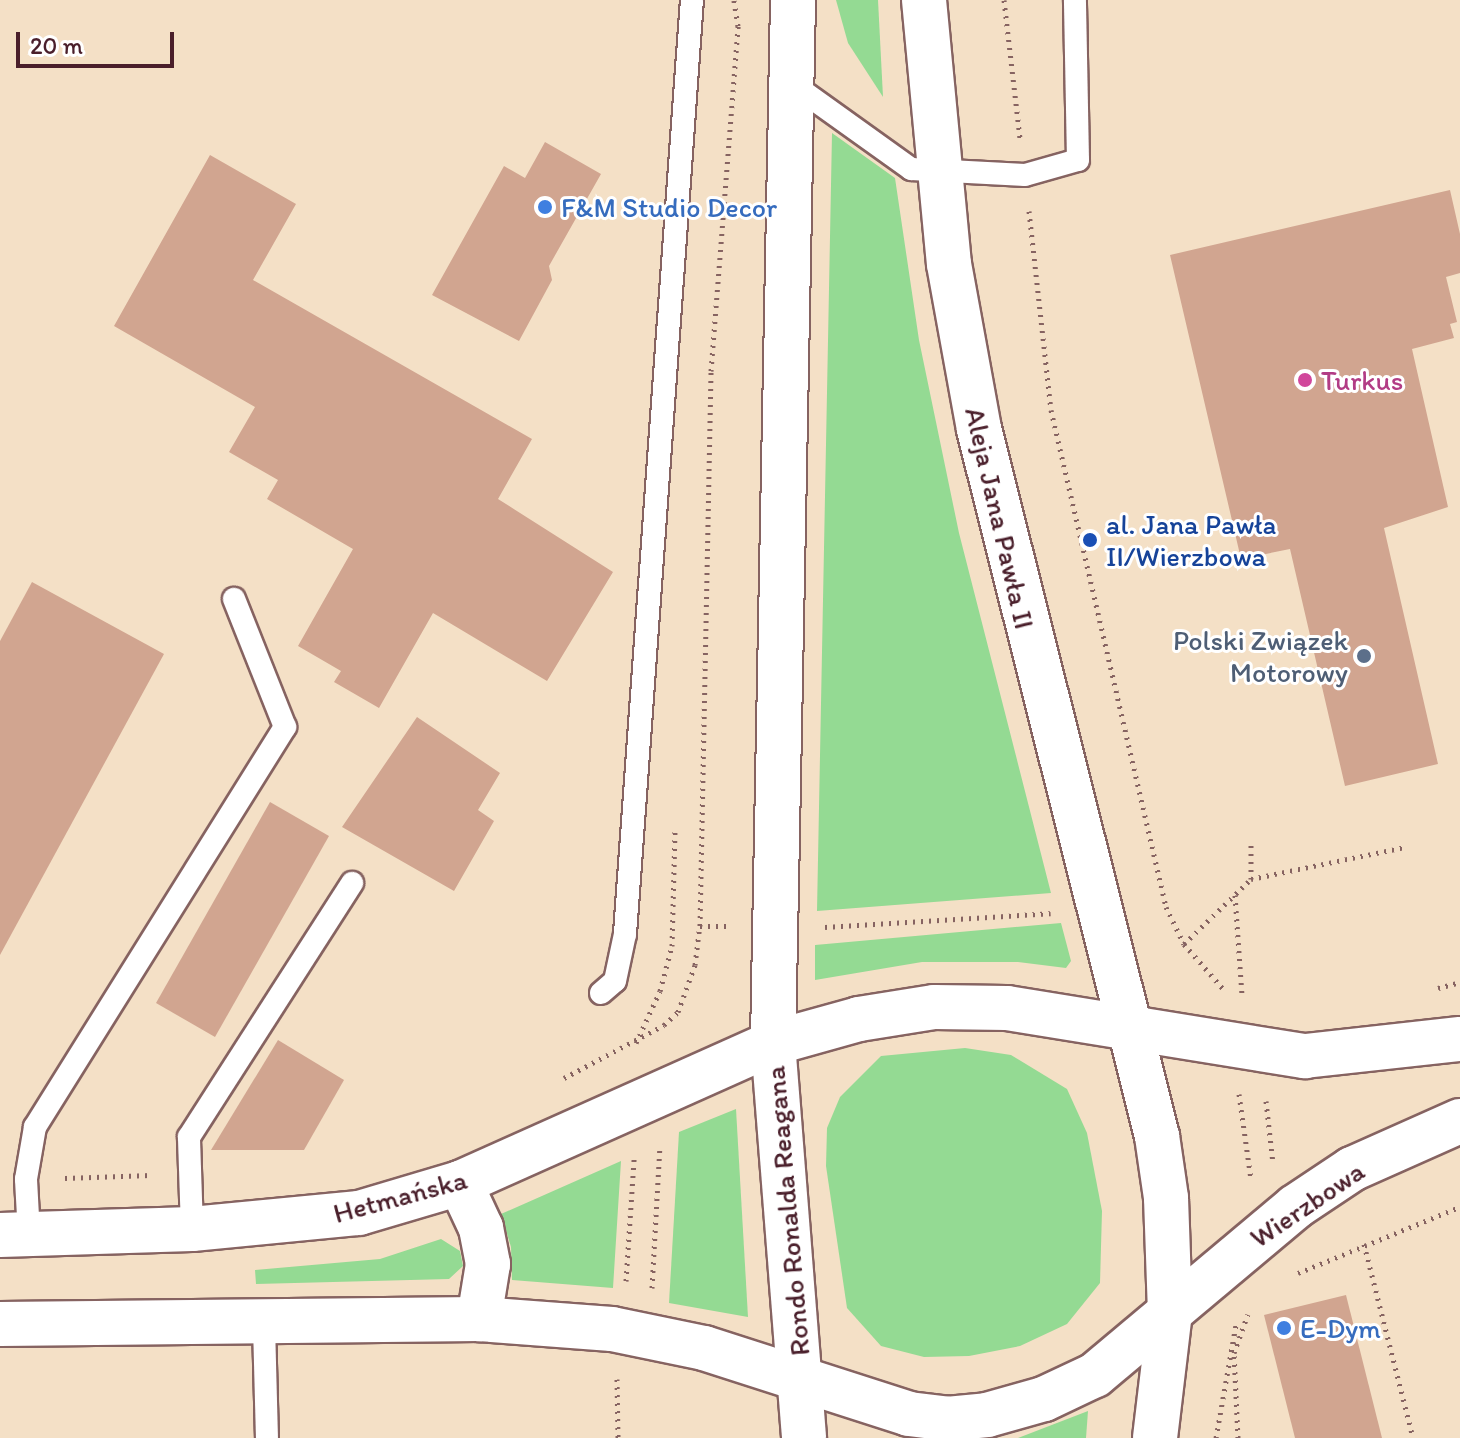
<!DOCTYPE html>
<html>
<head>
<meta charset="utf-8">
<style>
  body { margin:0 }
  #map { position:relative; width:1460px; height:1438px; overflow:hidden; background:#f4e0c6; font-family:Itim,sans-serif }
  div>[style] { position:absolute }
  [style*='--x'] { left:calc(var(--x)*1px); top:calc(var(--y)*1px); width:calc(var(--w)*1px); rotate:calc(var(--a)*1deg) }
  .green>* { inset:0; background:#94da93 }
  .building>* { inset:0; background:#d1a590 }
  .path>* { height:5px; margin-top:-2.5px; transform-origin:0; background:repeating-linear-gradient(90deg,#866361 0 2px,transparent 0 8px) }
  .roads { filter:drop-shadow(2px 0 #866361) drop-shadow(-2px 0 #866361) drop-shadow(0 2px #866361) drop-shadow(0 -2px #866361) }
  .service>* { height:22px; margin:-11px; padding:0 11px; transform-origin:11px; border-radius:11px; background:#fff }
  .secondary>* { height:44px; margin:-22px; padding:0 22px; transform-origin:22px; border-radius:22px; background:#fff }
  .dots>* { width:22px; height:22px; translate:-50% -50%; box-sizing:border-box; border:4px solid #fff; border-radius:50% }
  span { translate:-50% -50%; white-space:nowrap; text-align:center; line-height:1.15; -webkit-text-stroke:6px #fff; paint-order:stroke }
  .shop-label { font-size:28px; color:#366cbe }
  .left { translate:0 -50%; text-align:left }
  .hotel-label { font-size:28px; color:#b23c85 }
  .street-label { font-size:28px; color:#4a1f2b }
  .transit-label { font-size:28px; color:#164399 }
  .service-label { font-size:28px; color:#4e5e75 }
  .right { translate:-100% -50%; text-align:right }
  .scale { position:absolute; left:16px; top:32px; width:158px; height:36px; box-sizing:border-box; border:4px solid #4a1f2b; border-top:0; padding-left:10px; font-size:24px; line-height:28px; white-space:nowrap; color:#4a1f2b; -webkit-text-stroke:6px #fff; paint-order:stroke }
</style>
</head>
<body>
<div id="map">
  <div class="green">
    <div style="clip-path:polygon(836px 0,878px 0,883px 97px,848px 43px)"></div>
    <div style="clip-path:polygon(832px 133px,895px 178px,919px 340px,959px 533px,1051px 893px,817px 911px)"></div>
    <div style="clip-path:polygon(1061px 923px,1071px 961px,1066px 968px,1018px 962px,922px 962px,815px 980px,815px 945px)"></div>
    <div style="clip-path:polygon(965px 1048px,1011px 1055px,1067px 1089px,1087px 1133px,1102px 1211px,1100px 1283px,1067px 1324px,1020px 1346px,969px 1356px,924px 1357px,881px 1346px,847px 1308px,826px 1166px,827px 1128px,840px 1097px,881px 1056px)"></div>
    <div style="clip-path:polygon(736px 1109px,748px 1317px,669px 1303px,679px 1132px)"></div>
    <div style="clip-path:polygon(621px 1161px,613px 1288px,512px 1280px,511px 1247px,501px 1214px)"></div>
    <div style="clip-path:polygon(441px 1239px,460px 1251px,463px 1266px,449px 1279px,256px 1284px,255px 1270px,380px 1259px)"></div>
    <div style="clip-path:polygon(1088px 1411px,1086px 1438px,1018px 1438px)"></div>
  </div>
  <div class="building">
    <div style="clip-path:polygon(545px 142px,601px 174px,549px 266px,552px 280px,519px 341px,432px 295px,504px 166px,525px 178px)"></div>
    <div style="clip-path:polygon(210px 155px,296px 204px,253px 280px,532px 439px,498px 499px,613px 572px,547px 681px,433px 613px,379px 708px,334px 682px,341px 671px,298px 646px,353px 549px,267px 499px,278px 480px,229px 452px,255px 407px,114px 326px)"></div>
    <div style="clip-path:polygon(1450px 190px,1460px 234px,1460px 273px,1446px 277px,1457px 322px,1450px 324px,1454px 338px,1412px 349px,1448px 507px,1384px 528px,1438px 764px,1345px 786px,1290px 549px,1241px 559px,1170px 255px)"></div>
    <div style="clip-path:polygon(32px 582px,164px 654px,0 955px,0 641px)"></div>
    <div style="clip-path:polygon(417px 717px,500px 773px,478px 810px,494px 821px,454px 891px,342px 827px)"></div>
    <div style="clip-path:polygon(270px 802px,329px 836px,215px 1037px,156px 1003px)"></div>
    <div style="clip-path:polygon(278px 1040px,344px 1080px,304px 1150px,211px 1150px)"></div>
    <div style="clip-path:polygon(1346px 1295px,1382px 1438px,1295px 1438px,1264px 1315px)"></div>
  </div>
  <div class="path">
    <div style="--x:1004;--y:0;--w:139;--a:83.4"></div>
    <div style="--x:1029;--y:211;--w:200;--a:83.7"></div>
    <div style="--x:1051;--y:410;--w:510;--a:76.97"></div>
    <div style="--x:1166;--y:907;--w:41;--a:64.1"></div>
    <div style="--x:1184;--y:944;--w:62;--a:48.9"></div>
    <div style="--x:1251;--y:879;--w:157;--a:-11.7"></div>
    <div style="--x:1235;--y:895;--w:101;--a:86"></div>
    <div style="--x:700;--y:926;--w:27;--a:0"></div>
    <div style="--x:825;--y:927;--w:226;--a:-3.5"></div>
    <div style="--x:1184;--y:944;--w:93;--a:-44.1"></div>
    <div style="--x:1251;--y:879;--w:37;--a:-90"></div>
    <div style="--x:1438;--y:988;--w:23;--a:-15"></div>
    <div style="--x:636;--y:1043;--w:57;--a:-65.2"></div>
    <div style="--x:660;--y:991;--w:47;--a:-75.1"></div>
    <div style="--x:672;--y:946;--w:118;--a:-88.5"></div>
    <div style="--x:564;--y:1078;--w:113;--a:-27.9"></div>
    <div style="--x:664;--y:1025;--w:19;--a:-43"></div>
    <div style="--x:678;--y:1012;--w:50;--a:-70.1"></div>
    <div style="--x:695;--y:965;--w:39;--a:-83"></div>
    <div style="--x:700;--y:926;--w:555;--a:-88.86"></div>
    <div style="--x:711;--y:371;--w:346;--a:-85.5"></div>
    <div style="--x:738;--y:26;--w:26;--a:-99"></div>
    <div style="--x:1239;--y:1094;--w:86;--a:82"></div>
    <div style="--x:1266;--y:1101;--w:62;--a:83.6"></div>
    <div style="--x:65;--y:1178;--w:86;--a:-2"></div>
    <div style="--x:1364;--y:1244;--w:200;--a:75.8"></div>
    <div style="--x:1298;--y:1273;--w:175;--a:-22.2"></div>
    <div style="--x:626;--y:1281;--w:122;--a:-86.2"></div>
    <div style="--x:652;--y:1288;--w:142;--a:-86.8"></div>
    <div style="--x:617;--y:1379;--w:59;--a:89"></div>
    <div style="--x:1216;--y:1438;--w:116;--a:-80"></div>
    <div style="--x:1238;--y:1438;--w:85;--a:-92.7"></div>
    <div style="--x:1234;--y:1353;--w:41;--a:-70.3"></div>
  </div>
  <div class="roads">
    <div class="service">
      <div style="--x:791;--y:83;--w:148;--a:35.6"></div>
      <div style="--x:911;--y:169;--w:114;--a:3"></div>
      <div style="--x:1025;--y:175;--w:55;--a:-15.8"></div>
      <div style="--x:1078;--y:160;--w:160;--a:-91.1"></div>
      <div style="--x:601;--y:993;--w:18;--a:-41"></div>
      <div style="--x:615;--y:981;--w:48;--a:-78"></div>
      <div style="--x:625;--y:934;--w:936;--a:-85.9"></div>
      <div style="--x:192;--y:1229;--w:92;--a:-91.9"></div>
      <div style="--x:189;--y:1137;--w:302;--a:-57.3"></div>
      <div style="--x:29;--y:1235;--w:56;--a:-93.1"></div>
      <div style="--x:26;--y:1179;--w:53;--a:-80.2"></div>
      <div style="--x:35;--y:1127;--w:472;--a:-58"></div>
      <div style="--x:285;--y:727;--w:138;--a:-111.7"></div>
      <div style="--x:264;--y:1325;--w:113;--a:88.5"></div>
    </div>
    <div class="secondary">
      <div style="--x:793;--y:0;--w:1043;--a:91.1"></div>
      <div style="--x:773;--y:1043;--w:396;--a:85.5"></div>
      <div style="--x:924;--y:0;--w:265;--a:84.6"></div>
      <div style="--x:949;--y:264;--w:168;--a:79.7"></div>
      <div style="--x:979;--y:429;--w:729;--a:75.87"></div>
      <div style="--x:1157;--y:1136;--w:63;--a:81.7"></div>
      <div style="--x:1166;--y:1198;--w:114;--a:88"></div>
      <div style="--x:1170;--y:1312;--w:127;--a:96.8"></div>
      <div style="--x:460;--y:1183;--w:50;--a:65"></div>
      <div style="--x:481;--y:1228;--w:37;--a:79"></div>
      <div style="--x:488;--y:1264;--w:56;--a:99.3"></div>
      <div style="--x:0;--y:1235;--w:192;--a:-1.8"></div>
      <div style="--x:192;--y:1229;--w:168;--a:-5.5"></div>
      <div style="--x:359;--y:1213;--w:105;--a:-16.5"></div>
      <div style="--x:460;--y:1183;--w:343;--a:-24.1"></div>
      <div style="--x:773;--y:1043;--w:89;--a:-15.6"></div>
      <div style="--x:859;--y:1019;--w:76;--a:-9.1"></div>
      <div style="--x:934;--y:1007;--w:73;--a:0.8"></div>
      <div style="--x:1007;--y:1008;--w:302;--a:9.2"></div>
      <div style="--x:1305;--y:1056;--w:156;--a:-6.3"></div>
      <div style="--x:0;--y:1324;--w:479;--a:-0.6"></div>
      <div style="--x:479;--y:1319;--w:133;--a:4.3"></div>
      <div style="--x:612;--y:1329;--w:94;--a:11.7"></div>
      <div style="--x:704;--y:1348;--w:215;--a:17.8"></div>
      <div style="--x:909;--y:1414;--w:38;--a:7"></div>
      <div style="--x:947;--y:1419;--w:40;--a:-5.7"></div>
      <div style="--x:987;--y:1415;--w:59;--a:-15.7"></div>
      <div style="--x:1044;--y:1399;--w:56;--a:-25.2"></div>
      <div style="--x:1095;--y:1375;--w:261;--a:-40"></div>
      <div style="--x:1295;--y:1207;--w:69;--a:-33.7"></div>
      <div style="--x:1352;--y:1169;--w:118;--a:-24"></div>
    </div>
  </div>
  <div class="dots">
    <div style="left:545px;top:207px;background:#3f7fe0"></div>
    <div style="left:1305px;top:380px;background:#d1479c"></div>
    <div style="left:1090px;top:540px;background:#1a4fb4"></div>
    <div style="left:1364px;top:656px;background:#5c6f8a"></div>
    <div style="left:1284px;top:1328px;background:#3f7fe0"></div>
  </div>
  <div class="shop-label">
    <span class="left" style="left:561px;top:207px">F&amp;M Studio Decor</span>
    <span class="left" style="left:1300px;top:1328px">E-Dym</span>
  </div>
  <div class="hotel-label">
    <span class="left" style="left:1321px;top:380px">Turkus</span>
  </div>
  <div class="street-label">
    <span style="left:1000px;top:518px;rotate:77deg">Aleja Jana Pawła II</span>
    <span style="left:400px;top:1196px;rotate:-15deg">Hetmańska</span>
    <span style="left:1307px;top:1204px;rotate:-34deg">Wierzbowa</span>
    <span style="left:787px;top:1211px;rotate:-95deg">Rondo Ronalda Reagana</span>
  </div>
  <div class="transit-label">
    <span class="left" style="left:1106px;top:540px">al. Jana Pawła<br>II/Wierzbowa</span>
  </div>
  <div class="service-label">
    <span class="right" style="left:1348px;top:656px">Polski Związek<br>Motorowy</span>
  </div>
  <div class="scale">20 m</div>
</div>
</body>
</html>
